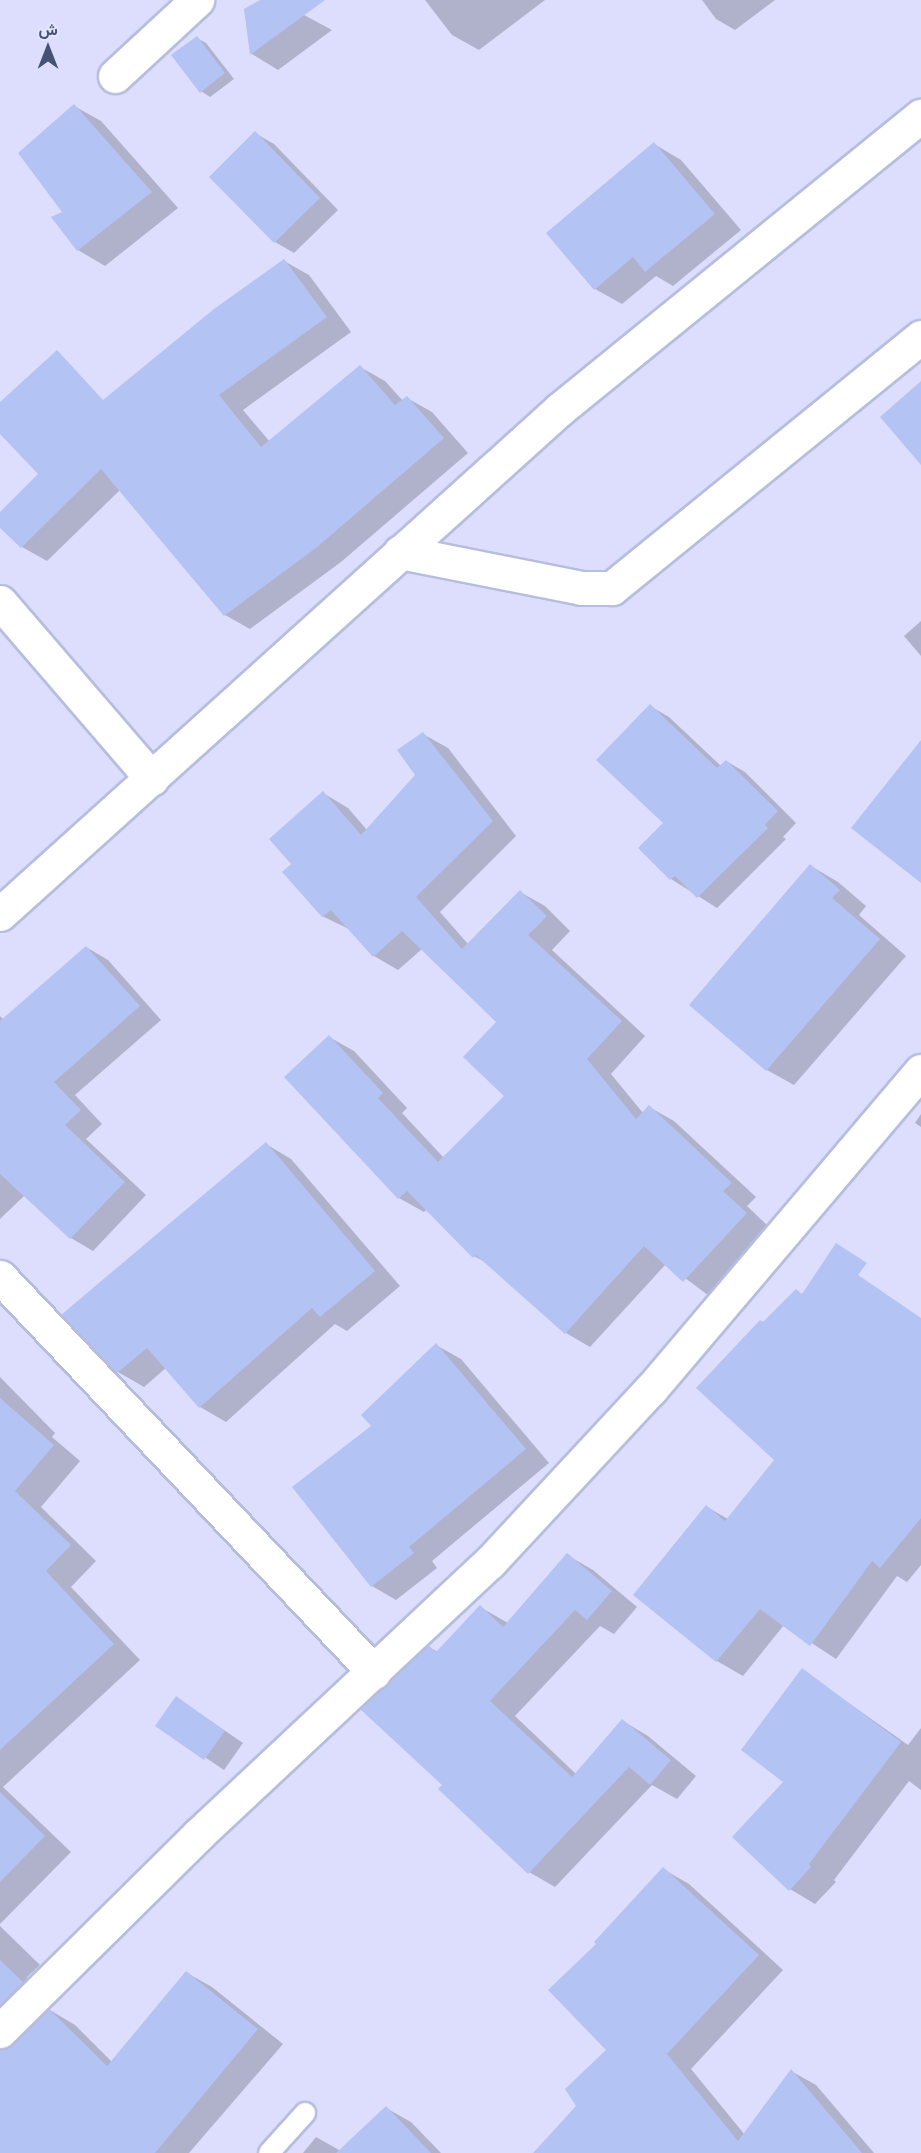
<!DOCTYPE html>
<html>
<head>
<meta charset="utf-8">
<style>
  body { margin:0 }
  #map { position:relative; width:921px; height:2153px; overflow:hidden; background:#dddefd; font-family:Roboto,Vazirmatn,sans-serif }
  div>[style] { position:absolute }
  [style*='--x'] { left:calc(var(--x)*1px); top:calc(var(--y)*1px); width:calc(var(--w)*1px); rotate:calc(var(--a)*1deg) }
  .shadow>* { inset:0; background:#0003 }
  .building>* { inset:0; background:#b3c3f4 }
  .roads { filter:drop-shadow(2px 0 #b7bdde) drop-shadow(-2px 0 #b7bdde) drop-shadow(0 2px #b7bdde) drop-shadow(0 -2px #b7bdde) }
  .lane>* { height:20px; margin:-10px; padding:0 10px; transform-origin:10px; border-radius:10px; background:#fff }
  .street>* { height:33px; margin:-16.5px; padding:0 16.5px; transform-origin:16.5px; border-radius:16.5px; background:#fff }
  span { translate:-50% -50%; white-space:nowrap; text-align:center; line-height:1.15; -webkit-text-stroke:5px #e4e5ff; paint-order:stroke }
  .north { position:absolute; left:18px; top:18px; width:60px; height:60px; -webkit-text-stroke:4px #e4e5ff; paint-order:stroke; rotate:0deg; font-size:16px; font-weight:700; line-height:24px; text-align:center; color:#455273 }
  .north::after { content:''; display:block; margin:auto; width:21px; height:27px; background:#455273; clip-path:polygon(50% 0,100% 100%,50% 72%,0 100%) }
</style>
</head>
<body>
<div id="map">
  <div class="shadow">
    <div style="clip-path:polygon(263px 0,276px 0,332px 30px,278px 70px,252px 54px,246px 10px)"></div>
    <div style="clip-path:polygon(425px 0,545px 0,479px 50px,452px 35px)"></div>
    <div style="clip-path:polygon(702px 0,775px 0,735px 30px,716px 19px)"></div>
    <div style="clip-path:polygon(197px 38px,206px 43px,234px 79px,210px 97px,201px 91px)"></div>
    <div style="clip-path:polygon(74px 106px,101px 121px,178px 208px,105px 266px,78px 250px,64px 213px)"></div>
    <div style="clip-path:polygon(255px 133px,274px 144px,338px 210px,294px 253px,275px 242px,211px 177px)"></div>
    <div style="clip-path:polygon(654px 144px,681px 160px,741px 230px,673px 286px,656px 276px,622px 304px,595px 289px)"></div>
    <div style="clip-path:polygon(284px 261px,309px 275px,351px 332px,243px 410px,270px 442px,360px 367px,385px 381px,403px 401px,407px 398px,432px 412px,468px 453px,341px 562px,250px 629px,225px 615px,120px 490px,47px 561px,22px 547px,0 526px,0 514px)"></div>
    <div style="clip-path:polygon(921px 621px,921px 656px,904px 636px)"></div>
    <div style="clip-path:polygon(650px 706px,669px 717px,721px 766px,726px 761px,745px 772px,796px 823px,783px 837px,786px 839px,717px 908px,671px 879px)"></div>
    <div style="clip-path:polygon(423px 734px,448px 748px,516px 836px,440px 912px,468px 944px,520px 892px,545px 906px,570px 931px,552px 950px,645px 1036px,611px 1074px,643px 1113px,649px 1107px,674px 1121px,756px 1197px,747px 1206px,770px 1228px,708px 1295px,666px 1264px,590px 1347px,566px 1333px,492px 1266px,474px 1256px,427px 1209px,424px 1212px,399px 1198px,329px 1037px,354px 1051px,407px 1108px,402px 1113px,444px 1158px,506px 1096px,498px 1022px,422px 949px,398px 970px,374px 956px,349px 929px,322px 916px,293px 864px,323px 793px,348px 808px,367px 830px,416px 775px)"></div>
    <div style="clip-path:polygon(811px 866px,838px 882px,866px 906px,859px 915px,906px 956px,794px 1085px,767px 1070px)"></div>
    <div style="clip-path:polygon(86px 947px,108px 960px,161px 1020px,75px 1095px,102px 1124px,86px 1139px,146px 1195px,93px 1251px,71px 1238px,25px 1195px,0 1219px,0 1016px,4px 1020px)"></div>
    <div style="clip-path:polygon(921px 1114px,921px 1127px,915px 1123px)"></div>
    <div style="clip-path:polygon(266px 1144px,291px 1159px,400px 1286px,347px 1331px,335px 1324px,226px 1422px,200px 1407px,166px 1368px,144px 1387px,118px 1372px,64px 1315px)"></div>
    <div style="clip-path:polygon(803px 1295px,921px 1348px,921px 1565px,907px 1582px,897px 1576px,836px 1659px,784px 1625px,743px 1676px,717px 1661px,707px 1507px,728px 1519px,776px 1460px,763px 1324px)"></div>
    <div style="clip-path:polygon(436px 1345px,461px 1359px,549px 1463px,432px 1561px,437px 1568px,396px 1600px,372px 1586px,373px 1426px)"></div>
    <div style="clip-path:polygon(0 1377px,55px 1433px,52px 1437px,80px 1461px,41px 1507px,96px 1561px,71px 1587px,140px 1660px,3px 1787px,71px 1852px,0 1924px)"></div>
    <div style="clip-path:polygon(567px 1555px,593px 1570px,637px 1607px,614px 1634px,600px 1626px,515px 1716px,576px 1774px,623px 1721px,648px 1736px,696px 1776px,677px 1799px,652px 1785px,555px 1887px,529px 1872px,444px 1784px,429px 1647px,438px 1652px,480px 1607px,508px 1623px)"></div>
    <div style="clip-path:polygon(802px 1670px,908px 1745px,921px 1728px,921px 1790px,909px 1781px,834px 1880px,836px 1882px,815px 1904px,790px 1889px,786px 1781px)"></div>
    <div style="clip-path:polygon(177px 1698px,243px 1743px,224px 1770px,157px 1725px)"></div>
    <div style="clip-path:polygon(663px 1869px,689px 1884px,783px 1970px,691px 2069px,745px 2135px,791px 2071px,816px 2085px,874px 2153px,535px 2153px,626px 2053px,599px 1944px)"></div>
    <div style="clip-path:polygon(0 1926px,40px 1965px,27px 1977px,48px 1998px,0 2016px)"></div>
    <div style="clip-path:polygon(187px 1973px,212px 1987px,283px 2044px,189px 2153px,0 2153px,0 2050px,14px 2046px,50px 2010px,75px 2025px,112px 2062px)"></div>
    <div style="clip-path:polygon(386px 2108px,411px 2122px,441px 2153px,303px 2153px,316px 2137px,341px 2151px)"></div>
  </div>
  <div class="building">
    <div style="clip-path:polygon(260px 0,325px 0,250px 55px,244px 9px)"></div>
    <div style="clip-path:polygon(197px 36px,225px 73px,200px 93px,171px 55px)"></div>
    <div style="clip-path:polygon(74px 104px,152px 192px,77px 251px,51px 217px,62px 212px,18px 153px)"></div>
    <div style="clip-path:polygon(255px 131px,320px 198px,274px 243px,209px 177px)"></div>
    <div style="clip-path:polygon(654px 142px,715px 214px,645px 272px,633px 257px,594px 290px,546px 233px)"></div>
    <div style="clip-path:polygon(284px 259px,327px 317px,219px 395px,261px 447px,360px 365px,395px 405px,407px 396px,444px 438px,316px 548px,224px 616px,101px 469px,21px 548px,0 528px,0 512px,38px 474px,0 434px,0 402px,57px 350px,103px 400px,214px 309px)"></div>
    <div style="clip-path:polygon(921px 381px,921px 465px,880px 417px)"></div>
    <div style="clip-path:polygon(650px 704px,717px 768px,726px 760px,778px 811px,765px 825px,768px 828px,697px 898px,675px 876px,670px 880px,638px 848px,663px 823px,596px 760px)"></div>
    <div style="clip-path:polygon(423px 732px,493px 821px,416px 897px,462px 949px,520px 890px,547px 916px,528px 935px,622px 1021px,587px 1059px,636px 1119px,649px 1105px,732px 1183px,723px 1191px,747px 1213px,683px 1282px,644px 1246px,565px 1334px,476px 1255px,473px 1258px,407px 1191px,398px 1199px,284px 1077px,329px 1035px,383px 1093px,378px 1098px,438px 1162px,504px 1096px,463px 1057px,496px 1022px,402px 931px,373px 957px,331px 910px,322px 917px,282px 872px,291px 864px,269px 839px,323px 791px,361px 835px,415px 775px,397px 750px)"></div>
    <div style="clip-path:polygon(921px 740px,921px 883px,851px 828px)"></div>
    <div style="clip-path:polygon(810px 864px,840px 890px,832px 898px,880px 939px,766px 1071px,689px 1005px)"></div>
    <div style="clip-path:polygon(86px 946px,140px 1006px,54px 1082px,81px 1110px,65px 1125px,125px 1182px,70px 1239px,0 1174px,0 1021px)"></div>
    <div style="clip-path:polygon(266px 1142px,375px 1271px,320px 1317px,312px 1308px,199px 1408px,147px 1348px,117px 1373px,61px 1315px)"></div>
    <div style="clip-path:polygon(836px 1243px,867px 1263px,858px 1275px,921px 1318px,921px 1518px,880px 1568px,872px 1561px,810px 1646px,760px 1609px,716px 1662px,633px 1595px,706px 1505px,725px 1521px,774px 1460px,696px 1388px,760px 1320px,763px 1322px,796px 1289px,802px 1294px)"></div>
    <div style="clip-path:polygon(436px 1343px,526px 1449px,409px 1547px,414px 1553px,371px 1587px,292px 1487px,371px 1426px,361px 1415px)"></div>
    <div style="clip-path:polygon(0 1398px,54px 1445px,15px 1491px,71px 1545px,46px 1571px,114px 1644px,0 1750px)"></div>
    <div style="clip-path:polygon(567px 1553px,612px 1591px,587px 1620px,575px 1610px,490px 1701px,572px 1777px,622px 1719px,671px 1760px,650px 1785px,629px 1767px,528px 1874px,438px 1789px,442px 1785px,360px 1709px,428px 1645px,436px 1652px,480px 1605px,503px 1627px)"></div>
    <div style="clip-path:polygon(802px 1668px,901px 1742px,809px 1864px,811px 1867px,789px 1891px,732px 1837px,783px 1782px,741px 1750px)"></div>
    <div style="clip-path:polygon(176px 1696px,225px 1731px,204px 1760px,155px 1726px)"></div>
    <div style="clip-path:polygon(0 1792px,45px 1836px,0 1882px)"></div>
    <div style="clip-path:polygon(663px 1867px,759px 1955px,667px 2054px,738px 2141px,791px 2069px,862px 2153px,533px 2153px,576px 2106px,565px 2089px,606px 2050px,548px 1990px,596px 1944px,594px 1942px)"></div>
    <div style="clip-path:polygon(0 1960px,23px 1982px,0 2005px)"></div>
    <div style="clip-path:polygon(186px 1971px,258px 2029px,155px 2153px,0 2153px,0 2049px,13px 2044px,49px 2009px,107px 2066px)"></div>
    <div style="clip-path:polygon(386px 2106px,431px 2153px,336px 2153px)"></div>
  </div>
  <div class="roads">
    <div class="lane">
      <div style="--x:269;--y:2153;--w:54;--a:-48"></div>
    </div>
    <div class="street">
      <div style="--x:115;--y:76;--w:112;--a:-42.8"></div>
      <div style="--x:400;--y:552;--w:185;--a:11.2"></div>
      <div style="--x:581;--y:588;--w:31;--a:0"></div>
      <div style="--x:612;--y:588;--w:398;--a:-39.1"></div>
      <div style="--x:0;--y:602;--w:233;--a:49.3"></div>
      <div style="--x:0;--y:914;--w:754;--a:-42.04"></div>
      <div style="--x:560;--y:409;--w:465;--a:-39.1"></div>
      <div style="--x:0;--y:1277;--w:544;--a:46.56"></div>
      <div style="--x:0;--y:2031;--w:279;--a:-44.7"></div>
      <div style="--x:198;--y:1835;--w:400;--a:-43.1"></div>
      <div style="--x:490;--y:1562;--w:236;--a:-47.1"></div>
      <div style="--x:651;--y:1389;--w:417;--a:-49.7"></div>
    </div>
  </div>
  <div class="north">ش</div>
</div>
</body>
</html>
